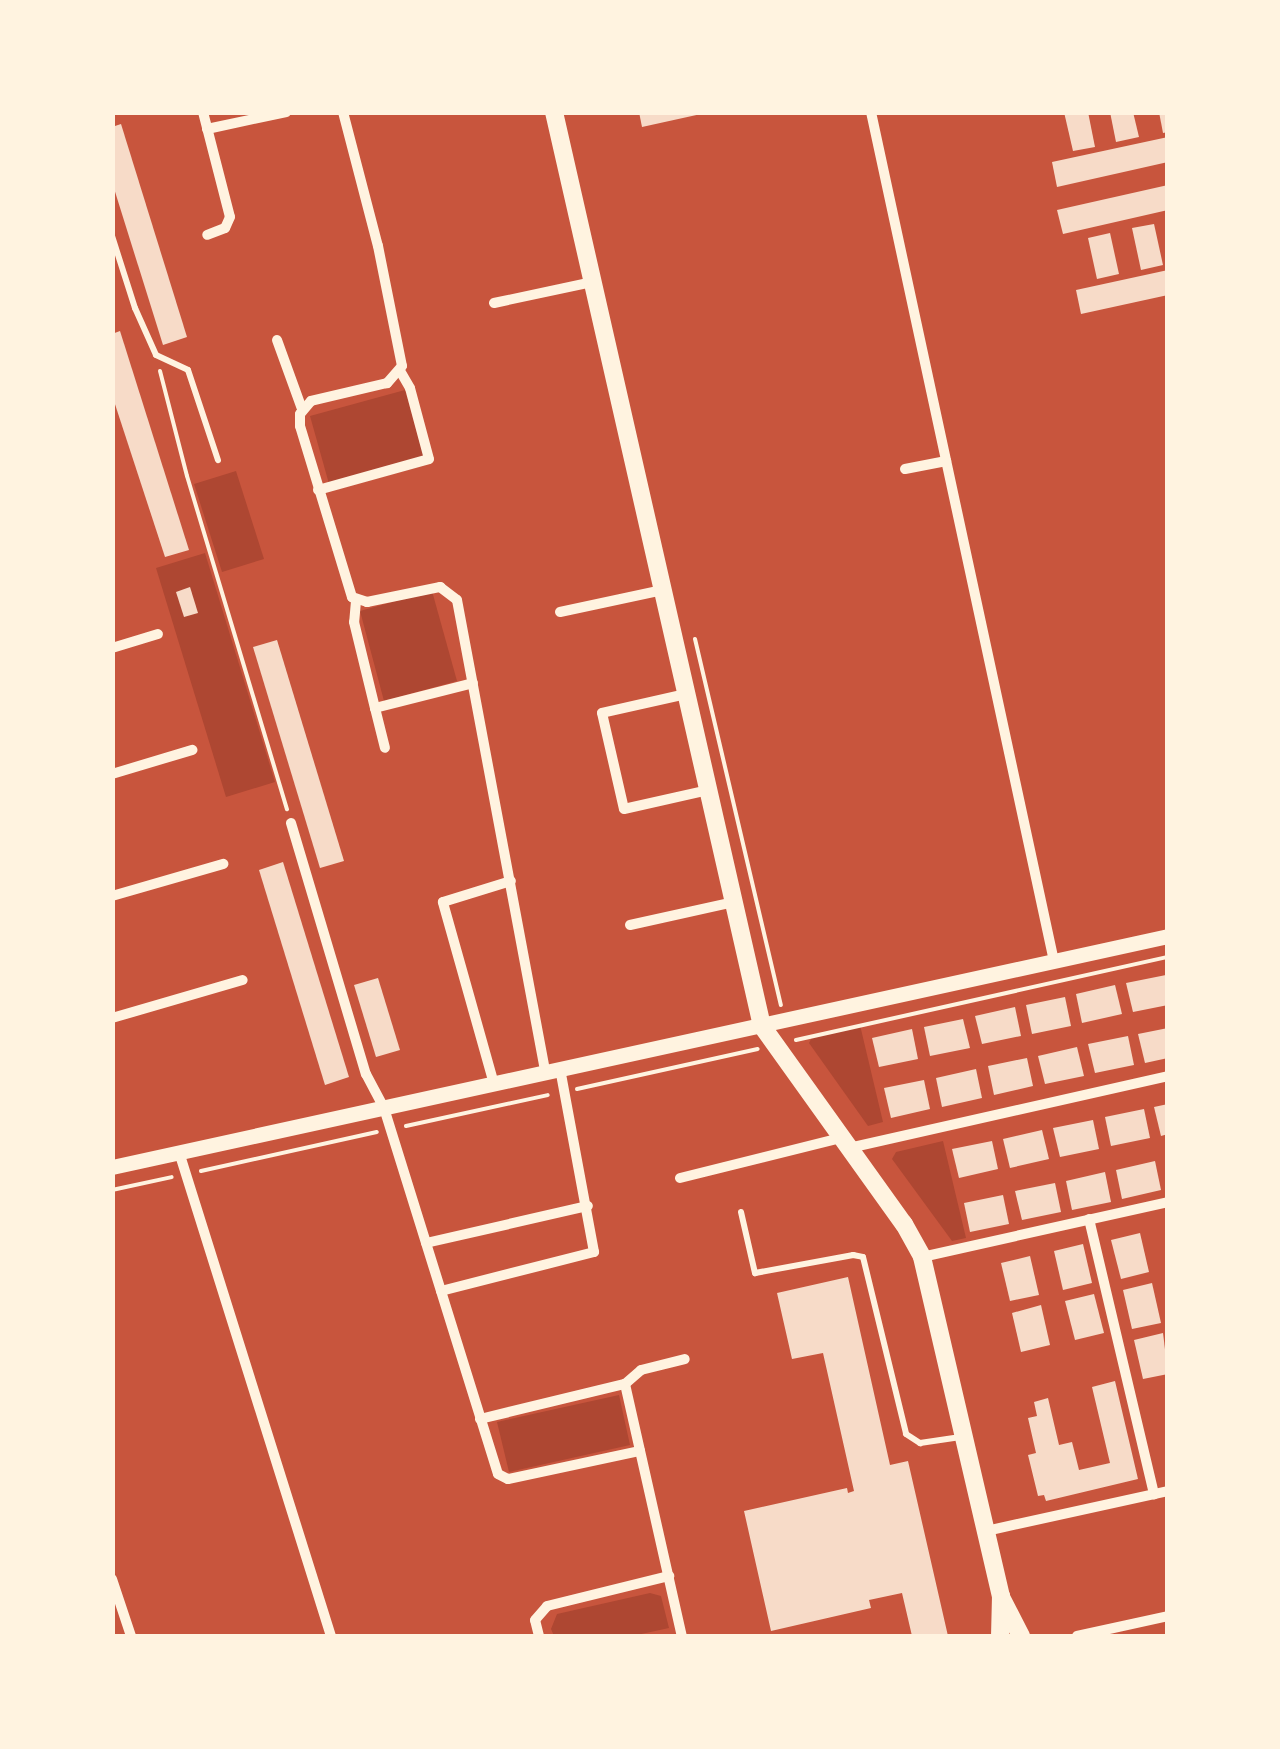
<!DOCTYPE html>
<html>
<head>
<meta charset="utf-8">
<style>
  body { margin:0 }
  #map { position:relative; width:1280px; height:1749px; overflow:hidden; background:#c8553d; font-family:"Nunito Sans",sans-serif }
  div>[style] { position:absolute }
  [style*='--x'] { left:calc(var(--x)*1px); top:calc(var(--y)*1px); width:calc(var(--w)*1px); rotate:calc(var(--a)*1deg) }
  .green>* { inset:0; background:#ae4732 }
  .building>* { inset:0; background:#f7dbc8 }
  .path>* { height:4px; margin:-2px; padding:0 2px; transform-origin:2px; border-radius:2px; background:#fff3e0 }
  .service>* { height:6px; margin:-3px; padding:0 3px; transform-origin:3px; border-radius:3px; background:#fff3e0 }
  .minor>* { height:10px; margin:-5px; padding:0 5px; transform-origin:5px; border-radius:5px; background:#fff3e0 }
  .tertiary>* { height:15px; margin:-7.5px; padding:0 7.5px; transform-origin:7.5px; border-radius:7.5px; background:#fff3e0 }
  .secondary>* { height:18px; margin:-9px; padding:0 9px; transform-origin:9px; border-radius:9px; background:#fff3e0 }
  span { translate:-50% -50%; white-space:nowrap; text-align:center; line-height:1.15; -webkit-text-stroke:8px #fff3e0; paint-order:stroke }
  .frame { position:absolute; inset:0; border:115px solid #fff3e0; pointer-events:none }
</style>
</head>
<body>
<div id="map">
  <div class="green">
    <div style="clip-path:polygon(405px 390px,426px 465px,331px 491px,310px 416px)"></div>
    <div style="clip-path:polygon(236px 471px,264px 559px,222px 572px,194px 484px)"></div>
    <div style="clip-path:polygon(205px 553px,275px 782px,226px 797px,156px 568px)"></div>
    <div style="clip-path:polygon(432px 591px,457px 681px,384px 701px,360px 611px)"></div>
    <div style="clip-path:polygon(860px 1025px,883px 1122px,868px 1126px,809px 1043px,812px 1037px)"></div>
    <div style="clip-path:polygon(943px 1141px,966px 1238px,952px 1241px,892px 1159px,896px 1152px)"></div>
    <div style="clip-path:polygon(619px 1395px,630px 1445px,509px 1472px,497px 1422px)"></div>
    <div style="clip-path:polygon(650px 1593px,661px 1596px,669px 1628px,632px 1636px,554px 1636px,551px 1629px,557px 1614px)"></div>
  </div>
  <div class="building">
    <div style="clip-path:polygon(639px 112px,701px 112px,701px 114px,642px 127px)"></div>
    <div style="clip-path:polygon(1064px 112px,1088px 112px,1095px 147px,1073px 151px)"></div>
    <div style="clip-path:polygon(1110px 112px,1133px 112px,1139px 137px,1116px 142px)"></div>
    <div style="clip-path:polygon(1159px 112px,1168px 112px,1168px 132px,1163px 133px)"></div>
    <div style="clip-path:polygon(121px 124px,187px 337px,163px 345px,112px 182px,112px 127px)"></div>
    <div style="clip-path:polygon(1168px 137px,1168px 162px,1057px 187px,1052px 162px)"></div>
    <div style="clip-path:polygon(1168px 185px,1168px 210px,1063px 234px,1057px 210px)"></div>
    <div style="clip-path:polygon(1154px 224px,1163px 265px,1141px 270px,1132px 228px)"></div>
    <div style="clip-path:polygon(1110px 233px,1119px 274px,1097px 279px,1088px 238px)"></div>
    <div style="clip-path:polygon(1168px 270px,1168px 295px,1081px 314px,1076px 290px)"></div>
    <div style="clip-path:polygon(120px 331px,189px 550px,165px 557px,112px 395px,112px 334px)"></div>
    <div style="clip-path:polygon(190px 587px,198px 613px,184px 617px,176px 592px)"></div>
    <div style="clip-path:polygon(277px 640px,344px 861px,320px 868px,253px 647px)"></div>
    <div style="clip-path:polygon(283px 862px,349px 1077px,325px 1085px,259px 870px)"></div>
    <div style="clip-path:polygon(1166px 975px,1168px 1005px,1133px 1012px,1126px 983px)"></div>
    <div style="clip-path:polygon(378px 978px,400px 1050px,376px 1057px,354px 985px)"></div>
    <div style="clip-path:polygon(1115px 985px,1122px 1014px,1082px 1023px,1076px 994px)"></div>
    <div style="clip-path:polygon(1065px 997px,1071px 1026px,1032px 1034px,1026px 1005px)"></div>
    <div style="clip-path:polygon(1015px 1007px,1021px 1036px,982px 1044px,975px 1016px)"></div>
    <div style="clip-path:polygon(963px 1019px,970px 1048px,930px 1056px,924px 1027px)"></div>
    <div style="clip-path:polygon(1168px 1028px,1168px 1058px,1145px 1063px,1138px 1034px)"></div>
    <div style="clip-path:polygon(912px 1029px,918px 1059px,879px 1067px,872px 1038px)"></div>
    <div style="clip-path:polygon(1128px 1036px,1134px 1065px,1095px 1073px,1088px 1044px)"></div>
    <div style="clip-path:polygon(1077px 1047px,1084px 1076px,1045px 1084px,1038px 1056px)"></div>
    <div style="clip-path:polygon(1027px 1058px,1033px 1086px,994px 1095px,988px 1066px)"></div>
    <div style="clip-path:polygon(976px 1069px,982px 1098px,942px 1107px,936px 1078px)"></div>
    <div style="clip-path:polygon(924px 1080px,930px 1109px,891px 1118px,884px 1088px)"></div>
    <div style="clip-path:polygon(1168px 1104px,1168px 1134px,1161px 1136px,1154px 1107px)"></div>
    <div style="clip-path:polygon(1144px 1109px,1150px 1138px,1111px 1146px,1105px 1117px)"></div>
    <div style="clip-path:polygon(1093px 1120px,1099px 1149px,1060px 1157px,1053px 1128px)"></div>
    <div style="clip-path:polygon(1042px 1130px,1049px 1159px,1010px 1168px,1003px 1139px)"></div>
    <div style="clip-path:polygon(992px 1141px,998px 1169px,959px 1178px,952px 1149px)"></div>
    <div style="clip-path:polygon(1155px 1161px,1161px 1190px,1122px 1199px,1116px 1170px)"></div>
    <div style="clip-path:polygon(1105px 1172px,1111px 1202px,1072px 1210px,1066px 1181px)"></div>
    <div style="clip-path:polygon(1055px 1183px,1061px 1212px,1022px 1220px,1015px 1191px)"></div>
    <div style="clip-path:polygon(1003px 1195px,1009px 1224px,970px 1232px,964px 1203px)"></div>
    <div style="clip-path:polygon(1140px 1233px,1149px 1272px,1121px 1279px,1111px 1240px)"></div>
    <div style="clip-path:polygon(1083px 1244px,1092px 1283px,1063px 1290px,1054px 1251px)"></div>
    <div style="clip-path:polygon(1030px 1256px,1039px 1295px,1010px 1301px,1001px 1263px)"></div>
    <div style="clip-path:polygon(848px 1277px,890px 1465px,908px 1461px,948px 1636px,912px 1636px,902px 1593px,869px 1600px,871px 1608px,771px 1631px,744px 1511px,847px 1488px,848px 1493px,854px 1491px,823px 1353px,792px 1359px,777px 1293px)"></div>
    <div style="clip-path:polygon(1152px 1283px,1161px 1323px,1132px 1329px,1123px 1290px)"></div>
    <div style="clip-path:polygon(1094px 1294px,1104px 1333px,1075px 1340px,1065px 1301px)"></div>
    <div style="clip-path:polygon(1041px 1305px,1050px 1345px,1021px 1352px,1012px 1313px)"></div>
    <div style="clip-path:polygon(1163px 1333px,1168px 1374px,1143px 1379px,1134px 1340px)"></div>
    <div style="clip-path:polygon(1115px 1381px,1138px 1479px,1046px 1501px,1044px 1495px,1038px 1496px,1028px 1455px,1036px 1453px,1028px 1418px,1037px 1416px,1034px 1402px,1048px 1398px,1059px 1445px,1072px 1442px,1079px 1470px,1110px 1463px,1092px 1387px)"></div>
  </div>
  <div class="path">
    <div style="--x:160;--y:371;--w:108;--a:75.6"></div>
    <div style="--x:187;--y:476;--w:348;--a:73.3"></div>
    <div style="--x:695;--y:639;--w:376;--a:76.8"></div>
    <div style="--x:796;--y:1040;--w:381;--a:-12.6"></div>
    <div style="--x:577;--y:1089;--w:185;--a:-12.5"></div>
    <div style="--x:406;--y:1126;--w:145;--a:-12.3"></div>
    <div style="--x:201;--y:1171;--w:180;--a:-12.5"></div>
    <div style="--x:112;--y:1190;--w:61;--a:-12.2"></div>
  </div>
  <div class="service">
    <div style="--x:112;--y:236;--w:76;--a:72.3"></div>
    <div style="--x:135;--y:308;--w:51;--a:65.9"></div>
    <div style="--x:156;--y:355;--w:35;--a:25"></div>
    <div style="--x:188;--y:370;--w:95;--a:71.6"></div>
    <div style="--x:741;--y:1212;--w:63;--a:77.1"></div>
    <div style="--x:755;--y:1273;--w:100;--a:-10.4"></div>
    <div style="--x:853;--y:1255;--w:10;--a:11"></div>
    <div style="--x:863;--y:1257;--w:182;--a:76.3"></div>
    <div style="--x:906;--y:1434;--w:17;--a:33"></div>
    <div style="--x:920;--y:1443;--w:41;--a:-8.3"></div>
  </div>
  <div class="minor">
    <div style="--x:203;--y:112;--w:108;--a:75.6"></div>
    <div style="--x:230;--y:217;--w:12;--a:114"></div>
    <div style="--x:225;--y:228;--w:19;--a:159"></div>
    <div style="--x:343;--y:112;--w:138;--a:75.4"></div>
    <div style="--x:378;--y:246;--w:122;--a:78.7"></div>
    <div style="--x:402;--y:366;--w:23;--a:131"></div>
    <div style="--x:387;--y:383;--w:78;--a:166.7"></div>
    <div style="--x:311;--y:401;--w:17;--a:130"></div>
    <div style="--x:300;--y:414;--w:12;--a:90"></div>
    <div style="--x:300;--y:426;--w:179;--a:73.1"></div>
    <div style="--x:352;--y:597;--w:16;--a:18"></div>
    <div style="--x:367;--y:602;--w:75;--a:-11.6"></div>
    <div style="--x:440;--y:587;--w:21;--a:37"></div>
    <div style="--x:457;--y:600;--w:480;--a:79.4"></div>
    <div style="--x:871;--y:112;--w:868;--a:77.84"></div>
    <div style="--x:207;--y:129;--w:81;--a:-12.1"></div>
    <div style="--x:494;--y:303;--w:100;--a:-12.1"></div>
    <div style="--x:277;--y:340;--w:73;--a:70.1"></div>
    <div style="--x:905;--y:469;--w:42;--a:-11"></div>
    <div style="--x:318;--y:490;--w:115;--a:-15.6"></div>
    <div style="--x:429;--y:459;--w:73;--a:-105"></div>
    <div style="--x:410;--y:388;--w:20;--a:-120"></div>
    <div style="--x:356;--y:601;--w:21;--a:95"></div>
    <div style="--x:354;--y:622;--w:89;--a:76.3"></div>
    <div style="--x:375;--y:708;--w:101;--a:-14.3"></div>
    <div style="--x:560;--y:612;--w:105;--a:-12.1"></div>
    <div style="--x:112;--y:648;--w:48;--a:-16.9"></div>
    <div style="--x:686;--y:694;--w:86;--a:167.3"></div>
    <div style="--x:602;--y:713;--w:98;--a:77.1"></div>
    <div style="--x:624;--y:809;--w:86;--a:-12.7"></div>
    <div style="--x:375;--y:708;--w:41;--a:76"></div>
    <div style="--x:112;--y:774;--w:84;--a:-16.7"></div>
    <div style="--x:291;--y:823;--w:262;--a:73.4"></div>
    <div style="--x:366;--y:1074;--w:38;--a:62"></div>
    <div style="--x:384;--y:1108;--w:383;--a:72.7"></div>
    <div style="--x:498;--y:1474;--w:11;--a:27"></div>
    <div style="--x:508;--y:1479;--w:135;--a:-12"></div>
    <div style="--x:112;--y:896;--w:116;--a:-16.1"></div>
    <div style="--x:630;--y:925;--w:107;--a:-12.5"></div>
    <div style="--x:112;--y:1018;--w:136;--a:-16.2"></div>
    <div style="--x:494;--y:1084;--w:189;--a:-105.7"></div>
    <div style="--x:443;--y:902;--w:71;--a:-17.2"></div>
    <div style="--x:849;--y:1148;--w:327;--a:-12.7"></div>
    <div style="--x:179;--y:1152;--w:507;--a:72.57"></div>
    <div style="--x:680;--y:1178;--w:165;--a:-14"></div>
    <div style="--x:1089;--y:1219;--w:283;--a:76.7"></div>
    <div style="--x:426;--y:1243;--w:166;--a:-12.9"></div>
    <div style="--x:922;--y:1257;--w:252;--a:-12.6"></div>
    <div style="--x:441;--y:1291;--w:158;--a:-14.3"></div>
    <div style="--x:594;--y:1252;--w:186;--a:-100.5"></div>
    <div style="--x:625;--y:1384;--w:258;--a:77.3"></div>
    <div style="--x:480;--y:1419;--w:149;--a:-13.6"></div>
    <div style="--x:625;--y:1384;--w:21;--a:-41"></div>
    <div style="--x:641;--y:1370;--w:45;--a:-14"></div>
    <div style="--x:986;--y:1531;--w:186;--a:-12.4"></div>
    <div style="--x:112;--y:1579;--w:60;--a:71.6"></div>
    <div style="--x:539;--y:1636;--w:16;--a:-104"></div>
    <div style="--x:535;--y:1620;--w:18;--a:-49"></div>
    <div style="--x:547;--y:1606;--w:126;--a:-13.8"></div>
    <div style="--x:1077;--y:1636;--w:93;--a:-12.4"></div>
  </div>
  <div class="tertiary">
    <div style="--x:112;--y:1167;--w:1081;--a:-12.34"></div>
  </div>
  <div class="secondary">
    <div style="--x:554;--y:112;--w:937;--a:77.18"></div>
    <div style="--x:762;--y:1026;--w:244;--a:54.4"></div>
    <div style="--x:904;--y:1224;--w:38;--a:61"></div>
    <div style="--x:922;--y:1257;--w:348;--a:76.9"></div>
    <div style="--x:1001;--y:1596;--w:40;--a:91.4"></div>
    <div style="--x:1001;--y:1597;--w:44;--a:62.9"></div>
  </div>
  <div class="frame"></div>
</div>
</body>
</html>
